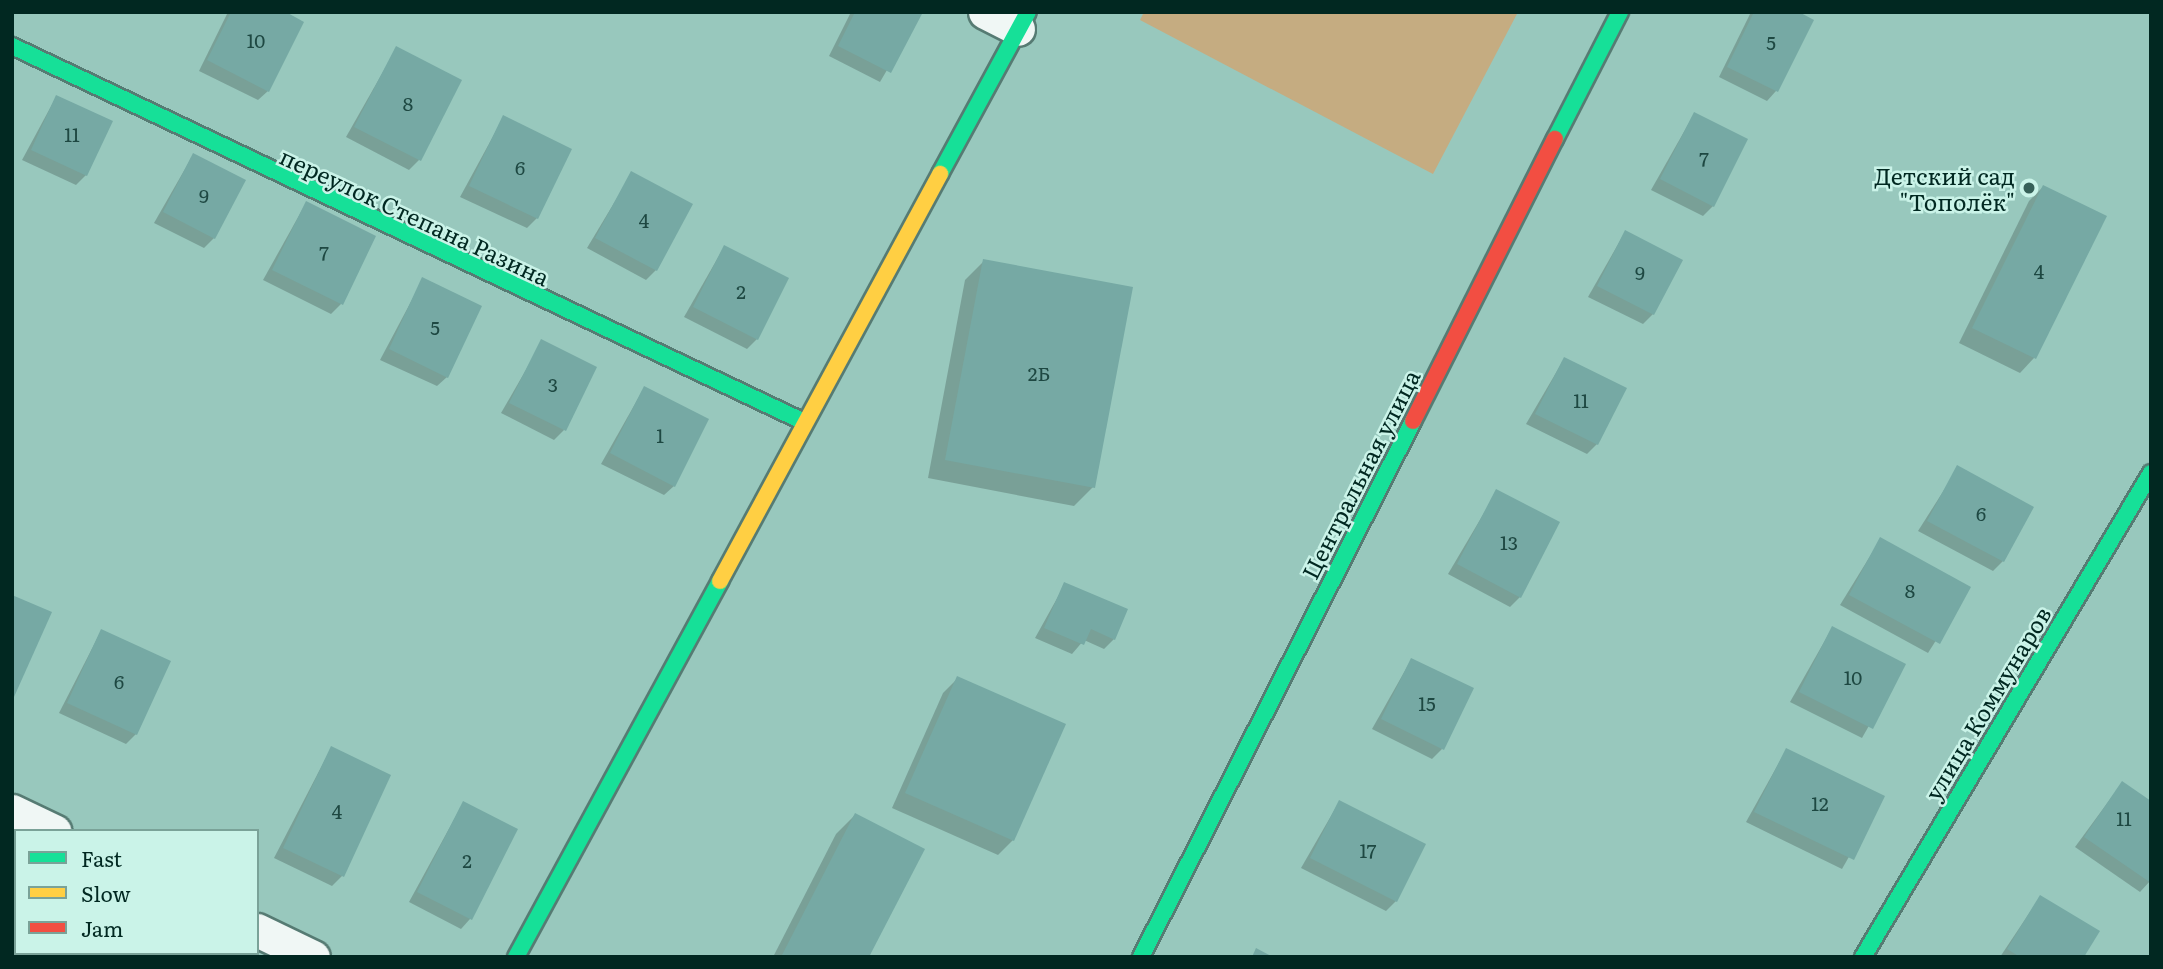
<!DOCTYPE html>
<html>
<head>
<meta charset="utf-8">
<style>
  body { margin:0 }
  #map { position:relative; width:2163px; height:969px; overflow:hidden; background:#98c8bd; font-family:Literata,serif }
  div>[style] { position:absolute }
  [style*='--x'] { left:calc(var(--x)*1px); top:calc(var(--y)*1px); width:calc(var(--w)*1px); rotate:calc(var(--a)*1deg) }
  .green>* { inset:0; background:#c5ac81 }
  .shadow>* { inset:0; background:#0003 }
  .building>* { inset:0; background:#76a9a4 }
  .roads { filter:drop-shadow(2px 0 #567b73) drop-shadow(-2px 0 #567b73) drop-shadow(0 2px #567b73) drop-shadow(0 -2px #567b73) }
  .street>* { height:33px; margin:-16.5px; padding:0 16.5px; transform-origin:16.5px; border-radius:16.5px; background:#f0f7f5 }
  .fast>* { height:16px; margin:-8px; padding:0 8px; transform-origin:8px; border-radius:8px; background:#16e098 }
  .slow>* { height:16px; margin:-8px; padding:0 8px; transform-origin:8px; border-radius:8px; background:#ffcf43 }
  .jam>* { height:16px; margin:-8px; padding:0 8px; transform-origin:8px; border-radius:8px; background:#f24e42 }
  .dots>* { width:19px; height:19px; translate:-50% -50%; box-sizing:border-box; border:4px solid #caf3e8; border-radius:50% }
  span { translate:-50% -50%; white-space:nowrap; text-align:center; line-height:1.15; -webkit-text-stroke:5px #caf3e8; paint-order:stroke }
  .number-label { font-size:19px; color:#1e4842 }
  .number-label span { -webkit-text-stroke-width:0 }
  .poi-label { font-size:23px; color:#012821 }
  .right { translate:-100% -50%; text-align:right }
  .street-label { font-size:23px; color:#012821 }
  .frame { position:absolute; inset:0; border:14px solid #012821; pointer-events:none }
  .legend { position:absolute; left:14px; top:829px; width:245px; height:126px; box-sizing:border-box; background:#caf3e8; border:2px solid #7aa298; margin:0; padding:9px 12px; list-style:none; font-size:21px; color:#012821 }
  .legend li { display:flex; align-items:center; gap:14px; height:35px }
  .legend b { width:35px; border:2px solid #7aa298 }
</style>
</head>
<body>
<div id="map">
  <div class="green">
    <div style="clip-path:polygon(1144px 12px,1518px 12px,1433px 174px,1140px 20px)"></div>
  </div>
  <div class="shadow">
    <div style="clip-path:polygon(228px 12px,282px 12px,268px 91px,258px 100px,199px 71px)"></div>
    <div style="clip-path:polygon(851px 12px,921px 12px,880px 82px,829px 56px)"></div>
    <div style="clip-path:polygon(1751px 12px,1795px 12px,1776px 91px,1767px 101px,1719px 77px)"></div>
    <div style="clip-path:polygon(396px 49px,419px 160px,409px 170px,346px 137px)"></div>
    <div style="clip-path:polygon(56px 97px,86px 175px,76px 185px,22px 160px)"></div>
    <div style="clip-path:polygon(1694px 114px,1713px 206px,1703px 216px,1651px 190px)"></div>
    <div style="clip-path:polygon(503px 118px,537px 218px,527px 228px,460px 197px)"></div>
    <div style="clip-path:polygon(193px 155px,214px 238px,204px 248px,154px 223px)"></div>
    <div style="clip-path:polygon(632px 173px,656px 270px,646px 280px,587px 248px)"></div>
    <div style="clip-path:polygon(2043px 187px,2104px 217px,2034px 358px,2020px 373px,1959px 343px,2029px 201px)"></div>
    <div style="clip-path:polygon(306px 203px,341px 304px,331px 314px,263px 280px)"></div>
    <div style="clip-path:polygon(1625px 232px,1653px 314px,1643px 324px,1588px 297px)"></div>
    <div style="clip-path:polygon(724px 247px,757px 339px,747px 349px,684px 317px)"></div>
    <div style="clip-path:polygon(984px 261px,1093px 487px,1074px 506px,928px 478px,965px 280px)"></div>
    <div style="clip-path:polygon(423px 279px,447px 377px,437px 386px,380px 360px)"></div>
    <div style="clip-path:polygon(542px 342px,564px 430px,554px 440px,501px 413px)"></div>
    <div style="clip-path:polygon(1564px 359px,1597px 444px,1587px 454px,1526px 424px)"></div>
    <div style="clip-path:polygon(644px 388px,674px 486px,664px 495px,601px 464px)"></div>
    <div style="clip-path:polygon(1958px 468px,2003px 561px,1993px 571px,1918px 531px)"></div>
    <div style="clip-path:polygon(1497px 491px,1520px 597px,1510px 607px,1448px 574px)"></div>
    <div style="clip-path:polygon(1880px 540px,1969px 588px,1928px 653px,1840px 605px)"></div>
    <div style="clip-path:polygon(1065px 584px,1114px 639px,1104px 649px,1084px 640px,1072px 654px,1035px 638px)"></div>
    <div style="clip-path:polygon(1832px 628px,1904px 664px,1862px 738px,1790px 702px)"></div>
    <div style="clip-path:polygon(101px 631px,136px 734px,126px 744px,59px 713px)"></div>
    <div style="clip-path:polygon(1411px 660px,1442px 749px,1432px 759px,1372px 729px)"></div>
    <div style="clip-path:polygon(958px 678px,1013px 840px,998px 855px,892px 808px,943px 693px)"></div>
    <div style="clip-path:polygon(331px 748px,342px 876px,332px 886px,274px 858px)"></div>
    <div style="clip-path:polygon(1786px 750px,1883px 797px,1842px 869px,1746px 822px)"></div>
    <div style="clip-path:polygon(2122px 783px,2151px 880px,2140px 892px,2075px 847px)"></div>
    <div style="clip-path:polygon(1339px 802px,1396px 901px,1386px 911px,1301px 868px)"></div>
    <div style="clip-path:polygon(463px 803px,470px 919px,461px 929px,409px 902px)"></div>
    <div style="clip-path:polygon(855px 815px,867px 957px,773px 957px,836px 834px)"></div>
    <div style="clip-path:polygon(16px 832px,16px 883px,12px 891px)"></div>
    <div style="clip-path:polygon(2040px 897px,2082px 957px,2000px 957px)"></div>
    <div style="clip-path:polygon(92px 953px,180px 953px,91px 957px)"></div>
  </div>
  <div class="building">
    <div style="clip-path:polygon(231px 12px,286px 12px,304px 22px,269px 92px,207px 60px)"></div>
    <div style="clip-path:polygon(855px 12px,923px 12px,891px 73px,838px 46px)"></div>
    <div style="clip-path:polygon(1754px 12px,1799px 12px,1814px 20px,1778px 92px,1727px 67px)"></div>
    <div style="clip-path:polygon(396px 46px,462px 80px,421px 161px,354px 127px)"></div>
    <div style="clip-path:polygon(56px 95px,113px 121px,87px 176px,31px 150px)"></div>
    <div style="clip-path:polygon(1694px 112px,1748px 139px,1714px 207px,1660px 179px)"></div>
    <div style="clip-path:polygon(503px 115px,572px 149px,538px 219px,469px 186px)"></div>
    <div style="clip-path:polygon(193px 153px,246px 180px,215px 239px,163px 212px)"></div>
    <div style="clip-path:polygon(631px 171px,693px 204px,657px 271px,595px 238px)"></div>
    <div style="clip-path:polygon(2043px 185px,2107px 216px,2036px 359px,1972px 328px)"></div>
    <div style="clip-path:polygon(306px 201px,376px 236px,343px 305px,272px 270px)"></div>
    <div style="clip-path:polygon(1625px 230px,1683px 260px,1654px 315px,1597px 286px)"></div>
    <div style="clip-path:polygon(724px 245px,789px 278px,758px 340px,693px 307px)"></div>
    <div style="clip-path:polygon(983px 259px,1133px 287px,1095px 488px,945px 460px)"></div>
    <div style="clip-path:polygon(422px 277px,482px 306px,448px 378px,389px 349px)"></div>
    <div style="clip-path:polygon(541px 339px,597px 367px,566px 431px,509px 403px)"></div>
    <div style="clip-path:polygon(1564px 357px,1627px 388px,1598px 445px,1535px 414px)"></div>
    <div style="clip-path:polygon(644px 386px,709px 419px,675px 487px,610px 453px)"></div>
    <div style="clip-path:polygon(1957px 465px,2034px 507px,2004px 562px,1927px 521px)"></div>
    <div style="clip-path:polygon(1496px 489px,1560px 522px,1521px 598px,1457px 564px)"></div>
    <div style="clip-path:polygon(1880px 537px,1971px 587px,1940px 644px,1849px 595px)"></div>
    <div style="clip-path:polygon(1064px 582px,1128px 609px,1115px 640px,1091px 629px,1084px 645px,1044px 628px)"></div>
    <div style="clip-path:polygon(12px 595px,52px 612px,14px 697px,12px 696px)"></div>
    <div style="clip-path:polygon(1832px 626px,1906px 664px,1873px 729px,1799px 692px)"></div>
    <div style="clip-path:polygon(101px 629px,171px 661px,137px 735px,67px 703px)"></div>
    <div style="clip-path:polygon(1411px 658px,1474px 688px,1444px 750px,1381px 719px)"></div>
    <div style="clip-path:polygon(957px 676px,1066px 724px,1014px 841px,905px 793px)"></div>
    <div style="clip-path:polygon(331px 746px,391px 775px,344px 877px,283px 848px)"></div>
    <div style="clip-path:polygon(1786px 748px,1885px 796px,1854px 860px,1754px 812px)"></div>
    <div style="clip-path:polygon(2122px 781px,2151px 801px,2151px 883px,2084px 837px)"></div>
    <div style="clip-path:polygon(1339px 800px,1426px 844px,1397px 902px,1310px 858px)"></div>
    <div style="clip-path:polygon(463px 801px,518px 829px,472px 920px,417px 892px)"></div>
    <div style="clip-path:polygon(855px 813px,925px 849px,869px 957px,781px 957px)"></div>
    <div style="clip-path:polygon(12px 828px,16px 830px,12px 895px)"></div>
    <div style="clip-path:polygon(2040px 895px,2100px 931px,2084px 957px,2020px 957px,2007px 949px)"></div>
    <div style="clip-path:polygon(1256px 948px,1273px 957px,1252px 957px)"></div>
    <div style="clip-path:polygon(96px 953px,182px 953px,94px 957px)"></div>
  </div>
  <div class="roads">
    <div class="street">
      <div style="--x:985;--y:12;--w:37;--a:27"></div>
      <div style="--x:12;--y:811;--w:47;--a:25.5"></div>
      <div style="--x:257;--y:930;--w:62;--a:25.7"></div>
    </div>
    <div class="fast">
      <div style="--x:12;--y:46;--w:874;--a:25.39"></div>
      <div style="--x:1555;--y:139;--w:143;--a:-62.9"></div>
      <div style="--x:940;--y:174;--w:184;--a:-61.5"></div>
      <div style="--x:516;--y:957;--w:428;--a:-61.5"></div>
      <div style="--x:1141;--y:957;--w:601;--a:-63.09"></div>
      <div style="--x:1863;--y:957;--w:563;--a:-59.25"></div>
    </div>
    <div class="slow">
      <div style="--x:720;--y:581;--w:463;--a:-61.6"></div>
    </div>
    <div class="jam">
      <div style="--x:1413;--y:421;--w:316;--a:-63.3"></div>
    </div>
  </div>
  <div class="dots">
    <div style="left:2029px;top:188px;background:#366058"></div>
  </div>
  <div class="number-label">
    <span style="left:256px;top:41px">10</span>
    <span style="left:1771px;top:43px">5</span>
    <span style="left:408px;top:104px">8</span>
    <span style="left:72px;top:135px">11</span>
    <span style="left:1704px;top:159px">7</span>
    <span style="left:520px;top:168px">6</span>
    <span style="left:204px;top:196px">9</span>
    <span style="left:644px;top:221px">4</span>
    <span style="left:324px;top:253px">7</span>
    <span style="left:2039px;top:272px">4</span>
    <span style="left:1640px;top:273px">9</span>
    <span style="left:741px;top:292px">2</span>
    <span style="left:435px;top:328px">5</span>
    <span style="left:1039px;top:374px">2Б</span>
    <span style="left:553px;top:385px">3</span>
    <span style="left:1581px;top:401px">11</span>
    <span style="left:660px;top:436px">1</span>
    <span style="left:1981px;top:514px">6</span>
    <span style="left:1509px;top:543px">13</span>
    <span style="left:1910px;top:591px">8</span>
    <span style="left:1853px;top:678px">10</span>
    <span style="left:119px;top:682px">6</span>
    <span style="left:1427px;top:704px">15</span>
    <span style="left:1820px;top:804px">12</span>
    <span style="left:337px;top:812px">4</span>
    <span style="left:2124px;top:819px">11</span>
    <span style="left:1368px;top:851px">17</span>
    <span style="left:467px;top:861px">2</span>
  </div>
  <div class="poi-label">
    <span class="right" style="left:2015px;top:188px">Детский сад<br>"Тополёк"</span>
  </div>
  <div class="street-label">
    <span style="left:415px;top:216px;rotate:25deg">переулок Степана Разина</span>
    <span style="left:1360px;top:474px;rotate:-63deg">Центральная улица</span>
    <span style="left:1987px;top:703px;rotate:-59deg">улица Коммунаров</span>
  </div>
  <div class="frame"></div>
  <ul class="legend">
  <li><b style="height:9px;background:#16e098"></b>Fast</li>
  <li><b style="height:9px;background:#ffcf43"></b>Slow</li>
  <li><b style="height:9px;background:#f24e42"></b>Jam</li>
  </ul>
</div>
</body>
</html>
